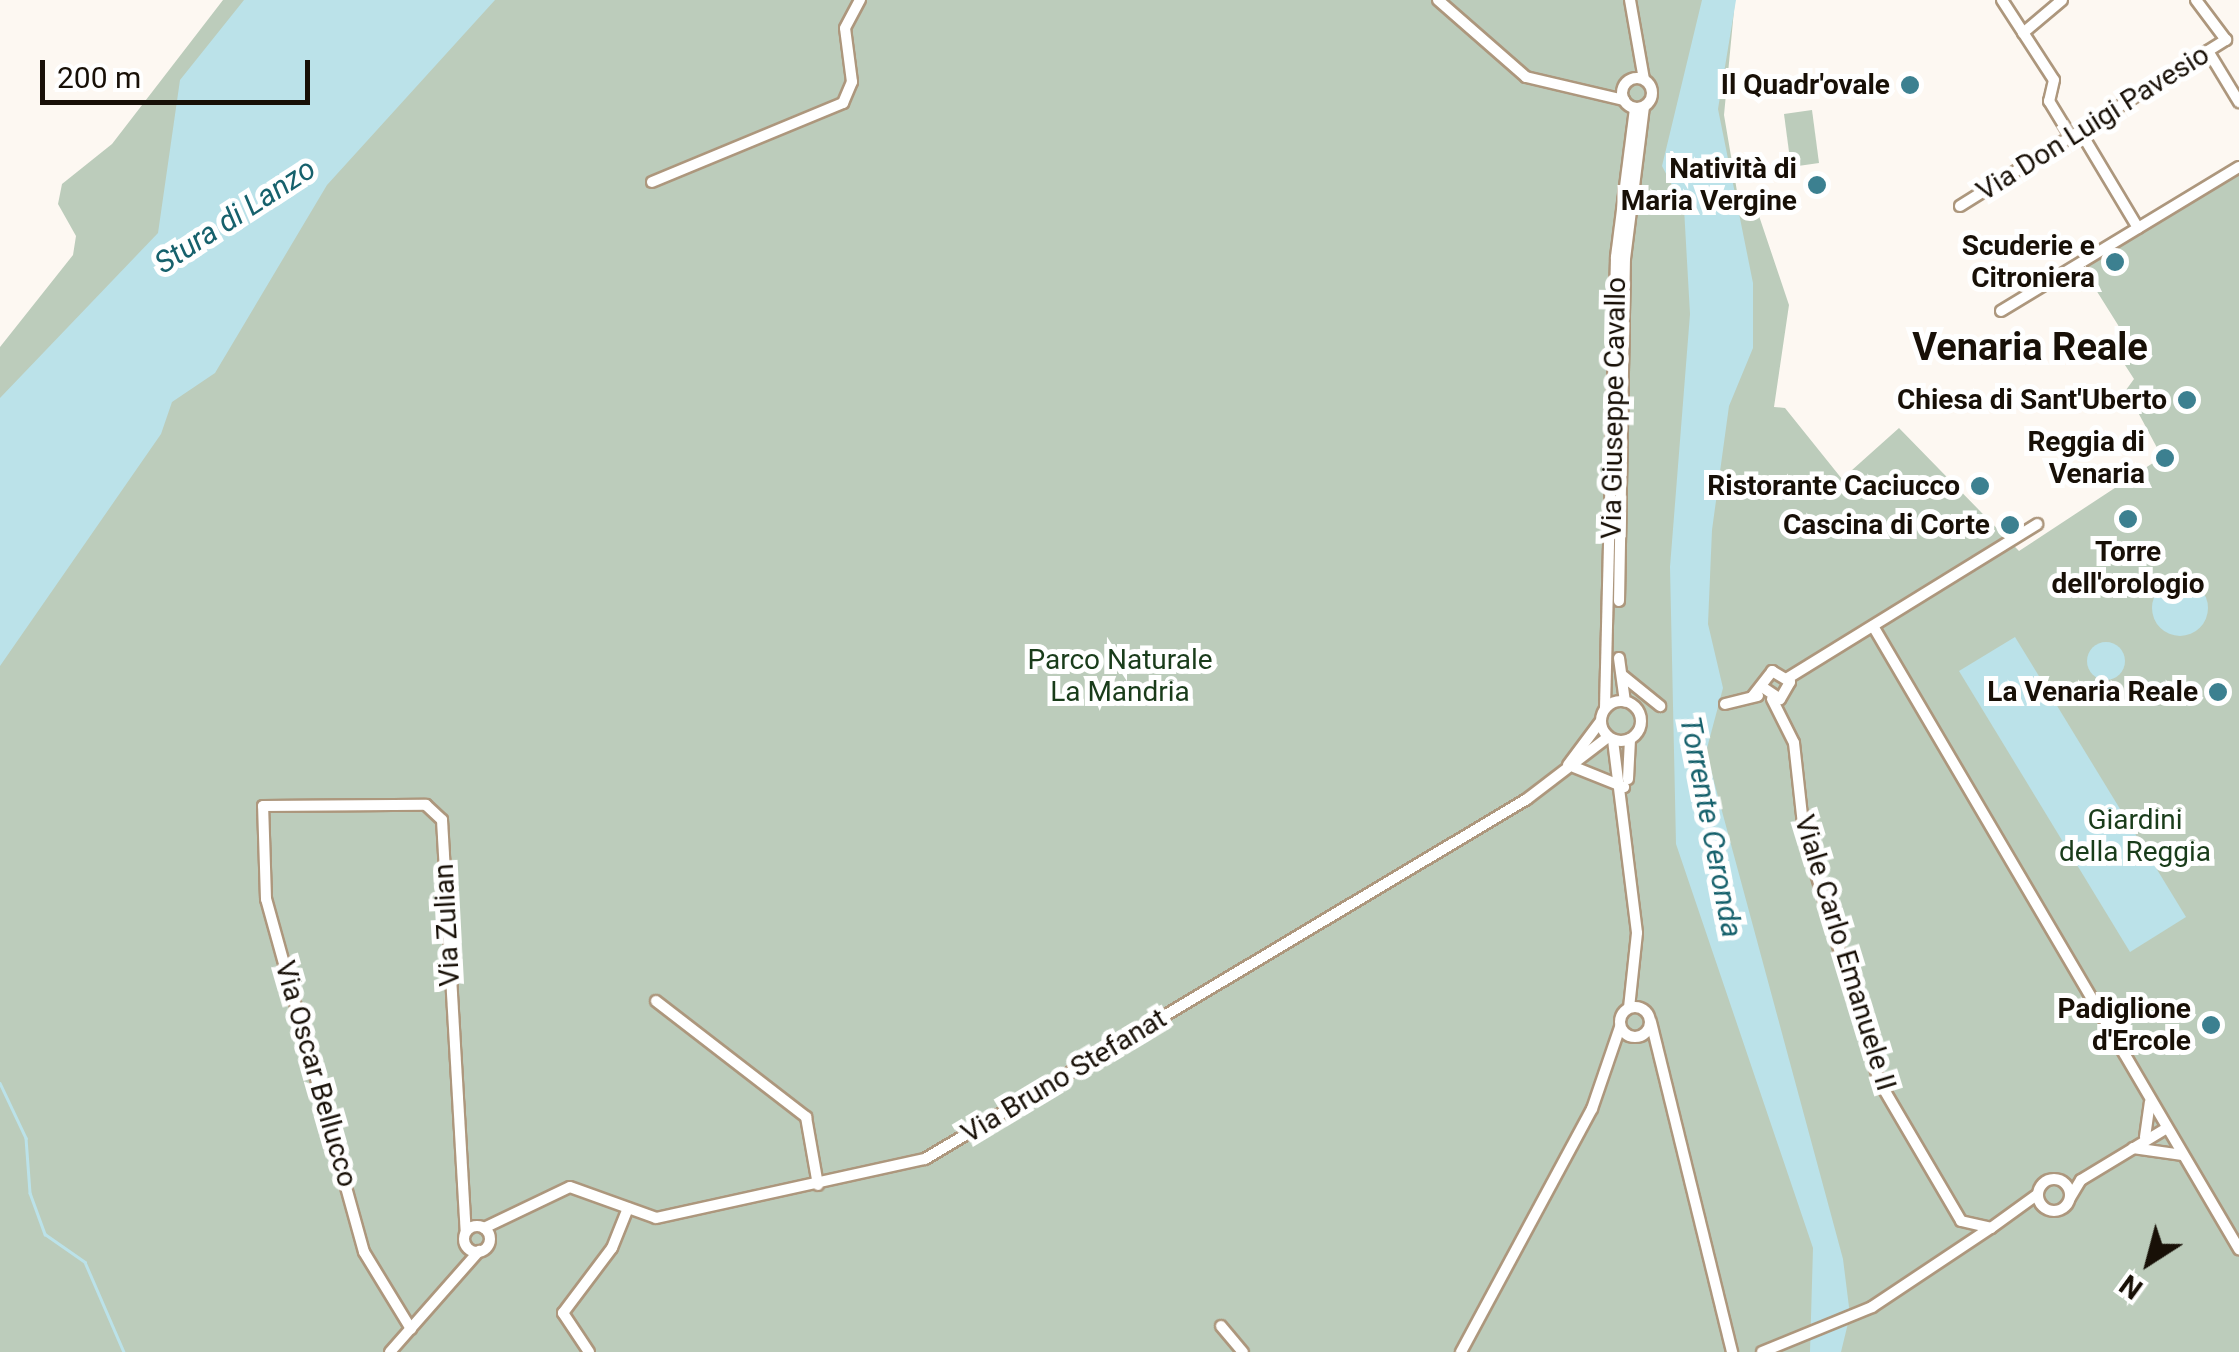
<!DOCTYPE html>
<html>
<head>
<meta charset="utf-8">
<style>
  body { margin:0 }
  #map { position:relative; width:2239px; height:1352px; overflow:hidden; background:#fdf8f2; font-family:Roboto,sans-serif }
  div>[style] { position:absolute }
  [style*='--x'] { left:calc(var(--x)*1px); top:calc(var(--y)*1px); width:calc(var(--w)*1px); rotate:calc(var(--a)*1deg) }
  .green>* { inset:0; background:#bcccbb }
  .water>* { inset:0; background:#bbe2e9 }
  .round { border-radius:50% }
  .stream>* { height:2.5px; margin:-1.25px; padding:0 1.25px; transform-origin:1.25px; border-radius:1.25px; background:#bbe2e9 }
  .roads { filter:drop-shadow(2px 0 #ad977d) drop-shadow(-2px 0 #ad977d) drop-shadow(0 2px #ad977d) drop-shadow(0 -2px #ad977d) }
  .minor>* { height:10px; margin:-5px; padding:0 5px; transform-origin:5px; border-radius:5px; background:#fff }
  .minor>.ring { margin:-5px; padding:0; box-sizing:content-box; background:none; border:10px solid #fff; border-radius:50% }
  .dots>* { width:28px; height:28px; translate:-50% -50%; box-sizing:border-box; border:5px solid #fff; border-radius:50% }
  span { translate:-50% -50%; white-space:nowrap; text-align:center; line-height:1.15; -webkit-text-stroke:10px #fff; paint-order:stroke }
  .poi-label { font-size:28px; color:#181007; font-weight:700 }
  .right { translate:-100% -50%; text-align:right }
  .street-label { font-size:28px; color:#181007 }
  .park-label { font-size:28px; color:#193c1a }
  .water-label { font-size:30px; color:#16616c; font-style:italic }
  .district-label { font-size:38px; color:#181007; font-weight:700 }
  .north { position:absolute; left:2099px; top:1212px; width:100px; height:100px; -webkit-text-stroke:8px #fff; paint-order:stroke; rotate:216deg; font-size:28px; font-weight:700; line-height:40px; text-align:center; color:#181007 }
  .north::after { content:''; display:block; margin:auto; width:35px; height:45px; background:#181007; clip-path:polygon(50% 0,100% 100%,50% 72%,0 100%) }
  .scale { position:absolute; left:40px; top:60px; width:270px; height:45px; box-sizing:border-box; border:5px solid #181007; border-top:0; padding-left:12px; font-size:30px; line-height:35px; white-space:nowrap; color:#181007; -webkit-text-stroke:8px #fff; paint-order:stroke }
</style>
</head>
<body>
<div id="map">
  <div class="green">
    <div style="clip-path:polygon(223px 0,1735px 0,1724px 115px,1740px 209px,1755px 204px,1789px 305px,1774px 407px,1785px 408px,1842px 479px,1899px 428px,2019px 551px,2162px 457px,2126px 390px,2134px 379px,2114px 348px,2125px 342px,2118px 325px,2081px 266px,2239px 172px,2239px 1352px,0 1352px,0 347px,73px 255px,76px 236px,58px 204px,62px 184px,112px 144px)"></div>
    <div style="clip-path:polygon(1812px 110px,1819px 163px,1791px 167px,1784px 114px)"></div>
  </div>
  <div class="water">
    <div style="clip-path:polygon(244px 0,495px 0,327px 185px,215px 373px,172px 402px,161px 434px,0 666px,0 398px,158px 233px,180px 80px)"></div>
    <div style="clip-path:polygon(1702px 0,1736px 0,1718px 109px,1753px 283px,1753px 348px,1729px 406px,1712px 530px,1708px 624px,1723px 688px,1706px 752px,1843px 1259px,1850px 1315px,1841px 1352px,1810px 1352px,1813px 1248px,1676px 844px,1670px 567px,1690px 314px,1684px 208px,1662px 166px)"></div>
    <div class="round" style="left:2152px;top:580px;width:56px;height:56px"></div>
    <div style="clip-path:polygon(2015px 637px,2186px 917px,2130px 952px,1959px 671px)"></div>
    <div class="round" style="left:2087px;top:642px;width:38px;height:38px"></div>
  </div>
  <div class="stream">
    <div style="--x:0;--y:1083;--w:61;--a:64.7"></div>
    <div style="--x:26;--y:1138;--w:55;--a:85.8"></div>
    <div style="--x:30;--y:1193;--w:44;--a:69.9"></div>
    <div style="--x:45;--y:1234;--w:49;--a:35"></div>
    <div style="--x:85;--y:1262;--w:98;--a:66.6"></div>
  </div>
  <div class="roads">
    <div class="minor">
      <div style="--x:1438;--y:0;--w:117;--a:41.2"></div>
      <div style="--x:1526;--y:77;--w:101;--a:13.2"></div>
      <div style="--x:1630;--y:0;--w:80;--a:80"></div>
      <div style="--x:2002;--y:0;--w:95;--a:57"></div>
      <div style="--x:2054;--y:80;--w:22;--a:103"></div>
      <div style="--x:2049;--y:101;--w:42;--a:58.6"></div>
      <div style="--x:2023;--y:33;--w:51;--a:-40.2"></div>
      <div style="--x:2208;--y:51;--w:60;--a:58.7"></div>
      <div class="ring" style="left:1622px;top:78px;width:20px;height:20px"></div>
      <div style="--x:2080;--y:131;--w:113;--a:59.1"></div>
      <div style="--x:652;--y:182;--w:207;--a:-22.5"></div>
      <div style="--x:843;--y:103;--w:23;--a:-67"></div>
      <div style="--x:852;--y:82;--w:54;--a:-97.4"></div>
      <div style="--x:845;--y:28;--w:32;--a:-62"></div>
      <div style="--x:1960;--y:206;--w:314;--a:-32"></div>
      <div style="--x:2226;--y:40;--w:50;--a:-126.9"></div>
      <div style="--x:2001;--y:311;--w:278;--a:-31.2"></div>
      <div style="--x:1619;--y:601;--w:342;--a:-89"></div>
      <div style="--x:1625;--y:259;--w:153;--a:-82.9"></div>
      <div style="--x:1873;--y:626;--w:723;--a:59.57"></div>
      <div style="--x:1619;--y:658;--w:44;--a:82.2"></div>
      <div style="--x:1623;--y:676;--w:48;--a:39"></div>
      <div style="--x:1788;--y:678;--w:293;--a:-31.7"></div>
      <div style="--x:1752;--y:697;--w:33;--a:-52"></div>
      <div style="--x:1772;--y:671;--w:21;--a:31"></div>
      <div style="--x:1790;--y:682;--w:20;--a:120"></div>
      <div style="--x:1780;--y:699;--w:22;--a:-146"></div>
      <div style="--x:1772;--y:699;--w:49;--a:63.4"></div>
      <div style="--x:1794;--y:743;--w:92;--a:83.7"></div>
      <div style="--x:1804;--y:834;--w:258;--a:73.1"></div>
      <div style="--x:1879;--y:1081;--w:162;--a:59.6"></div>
      <div style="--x:1961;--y:1221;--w:31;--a:13"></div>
      <div style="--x:1991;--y:1228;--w:58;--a:-35.9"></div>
      <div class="ring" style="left:1601px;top:701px;width:30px;height:30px"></div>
      <div style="--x:1725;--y:704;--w:34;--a:-14"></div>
      <div style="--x:1605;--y:708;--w:451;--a:-88.6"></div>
      <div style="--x:1616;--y:257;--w:150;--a:-82.7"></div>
      <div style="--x:1613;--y:740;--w:194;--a:82.9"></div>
      <div style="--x:1637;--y:933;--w:75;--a:96.1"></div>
      <div style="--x:1568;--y:765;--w:54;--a:-53.3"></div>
      <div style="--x:1574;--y:767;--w:54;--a:21.8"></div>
      <div style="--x:1628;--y:779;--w:40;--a:-87.1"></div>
      <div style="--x:656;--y:1001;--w:190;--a:37.7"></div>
      <div style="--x:806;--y:1117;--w:69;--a:80"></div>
      <div class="ring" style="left:1620px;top:1007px;width:20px;height:20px"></div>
      <div style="--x:1651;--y:1022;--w:340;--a:76.2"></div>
      <div style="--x:2145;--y:1137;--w:35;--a:-82"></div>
      <div style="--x:2133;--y:1148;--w:50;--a:8"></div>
      <div class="ring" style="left:2038px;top:1179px;width:22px;height:22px"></div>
      <div style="--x:2070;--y:1198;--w:21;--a:-59"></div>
      <div style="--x:2081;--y:1180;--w:100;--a:-31.2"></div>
      <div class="ring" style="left:464px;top:1226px;width:16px;height:16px"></div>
      <div style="--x:484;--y:1228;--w:95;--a:-25.5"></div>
      <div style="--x:570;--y:1187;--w:91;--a:19.8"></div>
      <div style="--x:656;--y:1218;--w:275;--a:-12.4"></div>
      <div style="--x:925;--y:1159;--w:701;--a:-30.88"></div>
      <div style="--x:1527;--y:799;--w:102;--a:-37.4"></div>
      <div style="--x:1221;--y:1326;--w:34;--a:50"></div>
      <div style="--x:411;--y:1329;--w:90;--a:-121.4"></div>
      <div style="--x:364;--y:1252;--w:366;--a:-105.5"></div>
      <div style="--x:266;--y:899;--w:93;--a:-91.8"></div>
      <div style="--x:263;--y:806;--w:163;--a:-0.4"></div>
      <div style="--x:426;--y:805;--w:22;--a:43"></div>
      <div style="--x:442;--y:820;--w:412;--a:86.7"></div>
      <div style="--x:390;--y:1352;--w:135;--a:-48.6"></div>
      <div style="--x:589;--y:1352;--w:47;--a:-123.7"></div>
      <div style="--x:563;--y:1313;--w:81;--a:-53"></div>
      <div style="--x:612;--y:1248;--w:43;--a:-68.2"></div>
      <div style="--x:1461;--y:1352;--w:276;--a:-61.7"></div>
      <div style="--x:1592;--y:1109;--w:87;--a:-71.1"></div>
      <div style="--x:1762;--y:1352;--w:119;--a:-22.2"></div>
      <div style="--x:1872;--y:1307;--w:141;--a:-33.7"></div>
    </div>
  </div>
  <div class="dots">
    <div style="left:1910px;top:85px;background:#3c8090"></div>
    <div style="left:1817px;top:185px;background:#3c8090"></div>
    <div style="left:2115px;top:262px;background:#3c8090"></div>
    <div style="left:2187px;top:400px;background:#3c8090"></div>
    <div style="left:2165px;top:458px;background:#3c8090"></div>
    <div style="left:1980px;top:486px;background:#3c8090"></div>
    <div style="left:2128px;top:519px;background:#3c8090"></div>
    <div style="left:2010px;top:525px;background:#3c8090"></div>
    <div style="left:2218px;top:692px;background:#3c8090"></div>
    <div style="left:2211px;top:1025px;background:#3c8090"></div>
  </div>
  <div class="poi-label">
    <span class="right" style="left:1890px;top:85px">Il Quadr'ovale</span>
    <span class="right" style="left:1797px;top:185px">Natività di<br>Maria Vergine</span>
    <span class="right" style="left:2095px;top:262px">Scuderie e<br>Citroniera</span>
    <span class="right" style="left:2167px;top:400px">Chiesa di Sant'Uberto</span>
    <span class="right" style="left:2145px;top:458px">Reggia di<br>Venaria</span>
    <span class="right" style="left:1960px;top:486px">Ristorante Caciucco</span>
    <span class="right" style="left:1990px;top:525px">Cascina di Corte</span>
    <span style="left:2128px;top:568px">Torre<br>dell'orologio</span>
    <span class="right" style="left:2198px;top:692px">La Venaria Reale</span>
    <span class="right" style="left:2191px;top:1025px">Padiglione<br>d'Ercole</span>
  </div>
  <div class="street-label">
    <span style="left:2093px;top:123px;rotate:-32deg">Via Don Luigi Pavesio</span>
    <span style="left:1614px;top:408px;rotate:-89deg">Via Giuseppe Cavallo</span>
    <span style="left:447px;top:925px;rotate:-93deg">Via Zulian</span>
    <span style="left:1845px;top:953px;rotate:73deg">Viale Carlo Emanuele II</span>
    <span style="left:316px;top:1074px;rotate:74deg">Via Oscar Bellucco</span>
    <span style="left:1064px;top:1076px;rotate:-31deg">Via Bruno Stefanat</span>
  </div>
  <div class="park-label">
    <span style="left:1120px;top:676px">Parco Naturale<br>La Mandria</span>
    <span style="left:2135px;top:836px">Giardini<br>della Reggia</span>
  </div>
  <div class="water-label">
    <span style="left:235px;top:216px;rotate:-33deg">Stura di Lanzo</span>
    <span style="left:1711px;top:827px;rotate:79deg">Torrente Ceronda</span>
  </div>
  <div class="district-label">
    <span style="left:2030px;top:348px">Venaria Reale</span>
  </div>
  <div class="north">N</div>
  <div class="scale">200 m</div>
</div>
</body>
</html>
